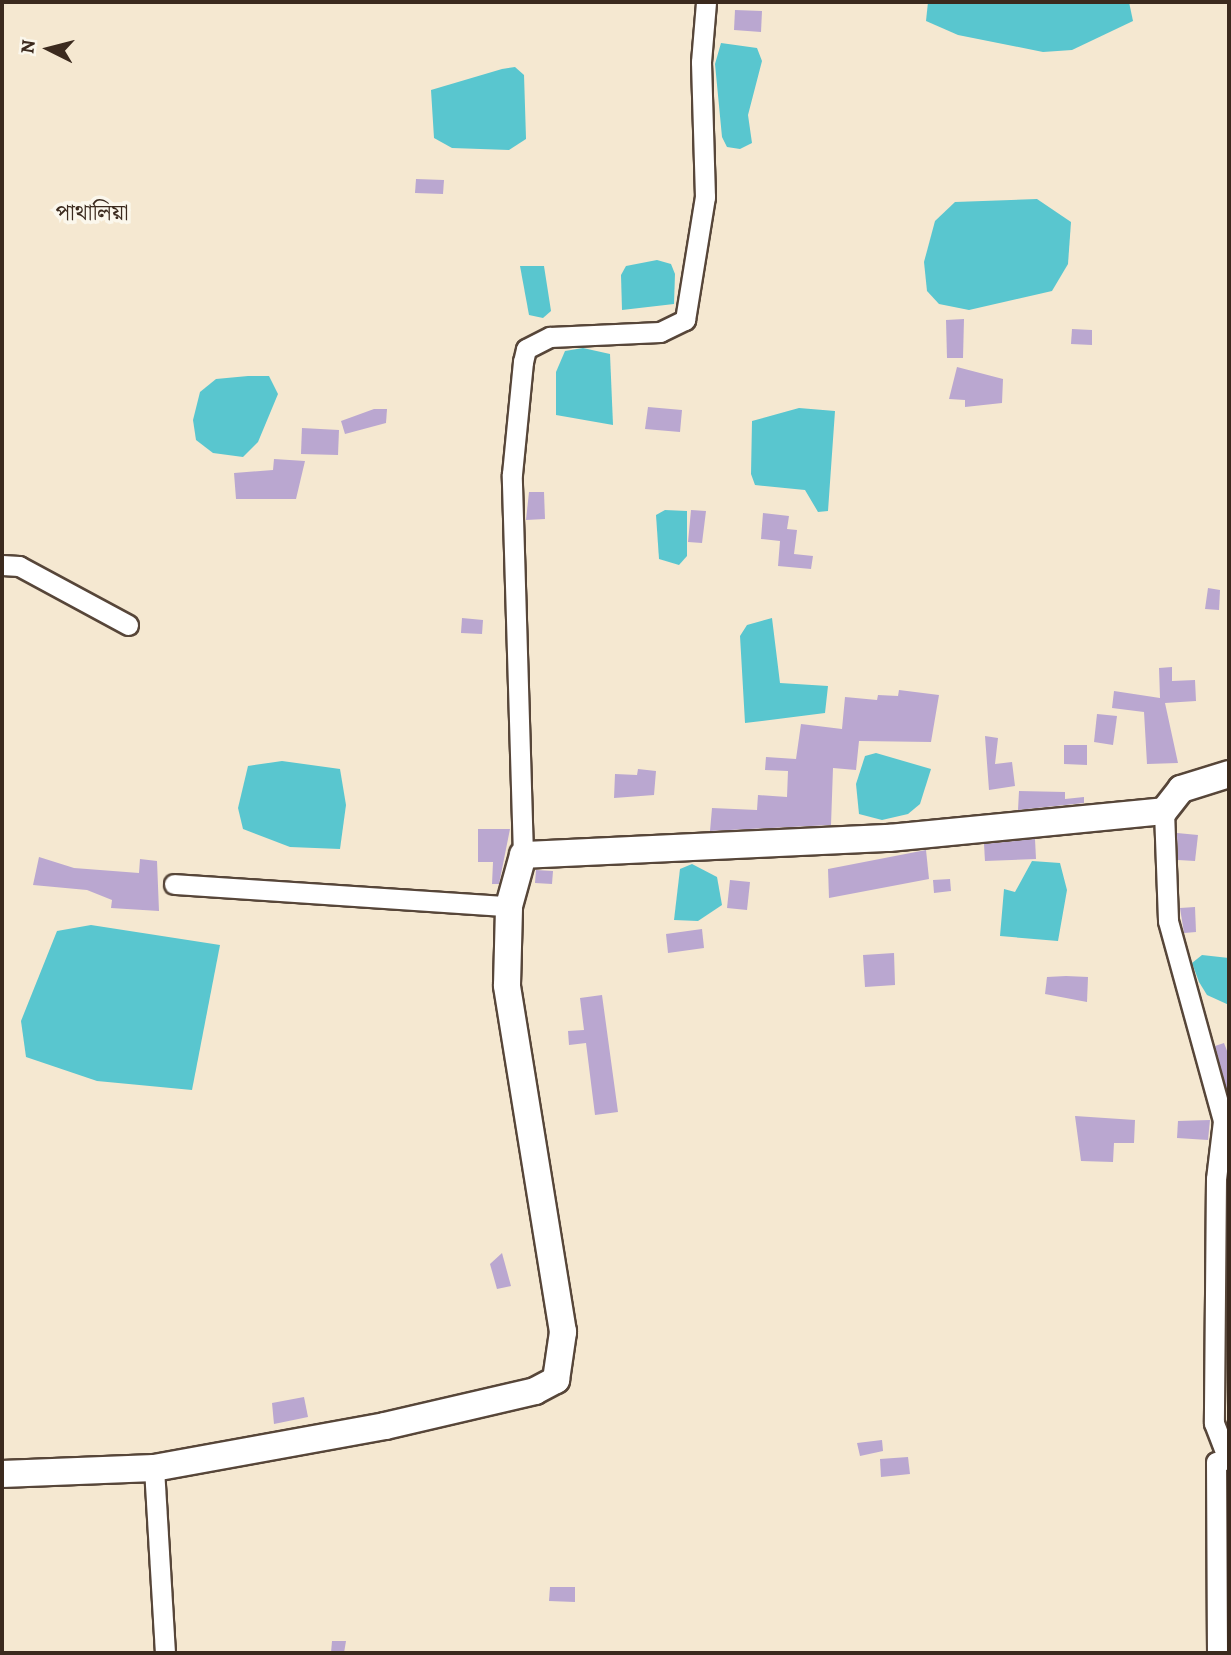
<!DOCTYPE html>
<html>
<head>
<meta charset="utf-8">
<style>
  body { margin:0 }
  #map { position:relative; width:1231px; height:1655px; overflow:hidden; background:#f5e8d1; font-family:Alegreya,"Noto Serif Bengali",serif }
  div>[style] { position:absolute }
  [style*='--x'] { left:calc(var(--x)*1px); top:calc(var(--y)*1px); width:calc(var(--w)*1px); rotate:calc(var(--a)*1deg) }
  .water>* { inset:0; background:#59c6cf }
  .building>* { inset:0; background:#baa7d0 }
  .roads { filter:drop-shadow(2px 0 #574639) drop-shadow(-2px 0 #574639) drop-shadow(0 2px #574639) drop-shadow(0 -2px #574639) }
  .street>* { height:19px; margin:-9.5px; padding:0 9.5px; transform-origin:9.5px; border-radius:9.5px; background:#fff }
  .secondary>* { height:26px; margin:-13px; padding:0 13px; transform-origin:13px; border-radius:13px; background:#fff }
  span { translate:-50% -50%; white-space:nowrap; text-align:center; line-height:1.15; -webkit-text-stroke:7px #fbf7ec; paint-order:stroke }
  .quarter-label { font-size:23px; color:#3b2a1e }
  .frame { position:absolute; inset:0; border:4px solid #3b2a1e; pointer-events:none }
  .north { position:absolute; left:14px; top:14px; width:70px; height:70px; -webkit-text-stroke:5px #fbf7ec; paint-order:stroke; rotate:276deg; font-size:19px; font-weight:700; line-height:28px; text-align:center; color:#3b2a1e }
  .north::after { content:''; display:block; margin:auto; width:24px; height:32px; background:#3b2a1e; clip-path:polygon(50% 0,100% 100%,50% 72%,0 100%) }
</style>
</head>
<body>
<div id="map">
  <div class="water">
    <div style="clip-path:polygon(928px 2px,1129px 2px,1133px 21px,1072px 50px,1043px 52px,958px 35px,926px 21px)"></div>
    <div style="clip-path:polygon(721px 43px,757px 48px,762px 61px,748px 115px,752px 143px,740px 149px,727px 147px,722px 137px,715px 64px)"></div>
    <div style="clip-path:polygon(502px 69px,515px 67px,524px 75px,526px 139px,509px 150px,452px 148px,434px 138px,431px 90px)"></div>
    <div style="clip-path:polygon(1037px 199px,1071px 222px,1068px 264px,1052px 291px,969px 310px,939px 304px,927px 291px,924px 262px,935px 221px,955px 202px)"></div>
    <div style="clip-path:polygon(657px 260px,671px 264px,675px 274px,674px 304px,622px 310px,621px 275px,626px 266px)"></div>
    <div style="clip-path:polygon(520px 266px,544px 266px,551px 311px,543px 318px,529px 315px)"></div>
    <div style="clip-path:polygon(583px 348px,610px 354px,613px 425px,556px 415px,556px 372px,565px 351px)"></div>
    <div style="clip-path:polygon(248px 376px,269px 376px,278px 394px,258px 442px,243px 457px,213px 453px,196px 440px,193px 420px,200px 392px,216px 379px)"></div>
    <div style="clip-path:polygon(799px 408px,835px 411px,828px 511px,818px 512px,805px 490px,755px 485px,751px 474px,752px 421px)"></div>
    <div style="clip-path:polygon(665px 510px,687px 511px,687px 556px,679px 565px,659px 559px,656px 515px)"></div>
    <div style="clip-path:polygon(772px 618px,780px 683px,828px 686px,825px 713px,745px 723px,740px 636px,747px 625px)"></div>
    <div style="clip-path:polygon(876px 753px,931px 769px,920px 804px,908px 814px,882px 820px,859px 814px,856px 784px,865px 756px)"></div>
    <div style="clip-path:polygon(282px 761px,340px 769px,346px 805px,340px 849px,290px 847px,243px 829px,238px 808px,248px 766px)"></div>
    <div style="clip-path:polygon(1032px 861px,1060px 863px,1067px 890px,1058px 941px,1000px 936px,1004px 889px,1015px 892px)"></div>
    <div style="clip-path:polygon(692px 864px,717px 877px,722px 905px,698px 921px,674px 920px,680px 869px)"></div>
    <div style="clip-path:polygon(91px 925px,220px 945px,192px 1090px,97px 1081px,26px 1057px,21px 1021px,57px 931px)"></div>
    <div style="clip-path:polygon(1202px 955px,1229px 958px,1229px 1005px,1207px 995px,1199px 982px,1192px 963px)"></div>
  </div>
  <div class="building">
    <div style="clip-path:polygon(735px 10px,762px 11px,761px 32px,734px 30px)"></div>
    <div style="clip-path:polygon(416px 179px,444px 180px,443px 194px,415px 193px)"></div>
    <div style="clip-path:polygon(964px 319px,963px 358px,947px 358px,946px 320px)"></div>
    <div style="clip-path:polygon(1072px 329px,1092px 330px,1092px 345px,1071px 344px)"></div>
    <div style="clip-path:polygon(957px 367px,1003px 379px,1002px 403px,965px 407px,965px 400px,949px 399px)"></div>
    <div style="clip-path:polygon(648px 407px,682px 410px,680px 432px,645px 429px)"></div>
    <div style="clip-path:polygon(374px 409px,387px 409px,386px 423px,345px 434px,341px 421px)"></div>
    <div style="clip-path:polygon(302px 428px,339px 430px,338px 455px,301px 454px)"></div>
    <div style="clip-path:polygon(274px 459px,305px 461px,296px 499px,236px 499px,234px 473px,273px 470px)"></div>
    <div style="clip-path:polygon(529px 492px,544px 492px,545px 519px,526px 520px)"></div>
    <div style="clip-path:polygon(691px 510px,706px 511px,702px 543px,688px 542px)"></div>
    <div style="clip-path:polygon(763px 513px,789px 516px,787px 529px,797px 530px,794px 554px,813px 556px,811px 569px,778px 566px,780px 541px,761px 539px)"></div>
    <div style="clip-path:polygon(1208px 588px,1220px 590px,1219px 610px,1205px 609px)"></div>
    <div style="clip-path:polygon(462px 618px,483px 620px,482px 634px,461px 633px)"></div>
    <div style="clip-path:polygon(1172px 667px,1172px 681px,1195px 680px,1196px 701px,1165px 703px,1178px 763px,1147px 764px,1144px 712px,1112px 708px,1114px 691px,1160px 698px,1159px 668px)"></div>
    <div style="clip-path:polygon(899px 690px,939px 695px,931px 742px,859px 741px,856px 770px,833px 768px,831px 825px,710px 831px,712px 808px,757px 810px,758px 795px,787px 797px,788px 771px,765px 770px,766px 757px,796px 759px,801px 724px,842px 729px,845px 697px,877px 700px,878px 695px,898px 696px)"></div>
    <div style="clip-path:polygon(1097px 714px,1117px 716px,1113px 745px,1094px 742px)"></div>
    <div style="clip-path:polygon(985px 736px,998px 738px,995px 764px,1012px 762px,1015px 786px,989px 790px)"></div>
    <div style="clip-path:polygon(1064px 745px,1087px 745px,1087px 765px,1064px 764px)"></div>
    <div style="clip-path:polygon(638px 769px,656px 771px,654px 795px,614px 798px,615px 774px,637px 775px)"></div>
    <div style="clip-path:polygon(1019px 791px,1065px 792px,1065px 799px,1084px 797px,1084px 803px,1018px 810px)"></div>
    <div style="clip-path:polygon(478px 829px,510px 829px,499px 884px,492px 884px,493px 862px,478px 862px)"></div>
    <div style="clip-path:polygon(1177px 833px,1198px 835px,1195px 861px,1178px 860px)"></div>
    <div style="clip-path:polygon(1035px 839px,1036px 859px,985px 861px,984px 844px)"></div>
    <div style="clip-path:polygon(926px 850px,929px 879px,829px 898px,828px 869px)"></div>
    <div style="clip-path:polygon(39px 857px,74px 868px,139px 873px,140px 859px,157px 861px,159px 911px,111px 908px,112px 900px,87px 890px,33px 885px)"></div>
    <div style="clip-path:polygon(536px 870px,553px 871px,552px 884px,535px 883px)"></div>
    <div style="clip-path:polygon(950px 879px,951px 891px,934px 893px,933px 880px)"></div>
    <div style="clip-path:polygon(730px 880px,750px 882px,747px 910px,727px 908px)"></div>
    <div style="clip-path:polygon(1195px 907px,1196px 932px,1184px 933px,1180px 908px)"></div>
    <div style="clip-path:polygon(702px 929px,704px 948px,668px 953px,666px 934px)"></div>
    <div style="clip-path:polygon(894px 953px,895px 985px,865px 987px,863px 955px)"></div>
    <div style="clip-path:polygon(1066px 976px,1088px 977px,1087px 1002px,1045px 994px,1047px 977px)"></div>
    <div style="clip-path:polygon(602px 995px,618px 1112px,595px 1115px,586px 1043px,569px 1045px,568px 1031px,584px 1030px,580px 998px)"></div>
    <div style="clip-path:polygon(1224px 1043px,1229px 1056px,1229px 1098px,1215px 1046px)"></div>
    <div style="clip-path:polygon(1075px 1116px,1135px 1120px,1134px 1143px,1114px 1143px,1113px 1162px,1081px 1161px)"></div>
    <div style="clip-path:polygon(1210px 1120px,1208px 1140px,1177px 1138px,1178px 1121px)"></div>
    <div style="clip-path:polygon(502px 1253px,511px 1286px,497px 1289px,490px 1264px)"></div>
    <div style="clip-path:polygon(304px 1397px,308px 1417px,274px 1424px,272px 1403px)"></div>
    <div style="clip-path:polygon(882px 1440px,883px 1451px,860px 1456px,857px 1443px)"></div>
    <div style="clip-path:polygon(908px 1457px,910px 1474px,881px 1477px,880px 1459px)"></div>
    <div style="clip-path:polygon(550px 1587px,575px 1587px,575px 1602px,549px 1601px)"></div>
    <div style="clip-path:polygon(332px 1641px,346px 1641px,344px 1653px,331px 1653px)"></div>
  </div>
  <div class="roads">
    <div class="street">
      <div style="--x:2;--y:565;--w:17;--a:3"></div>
      <div style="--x:19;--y:566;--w:124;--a:28.4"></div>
      <div style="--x:1164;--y:811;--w:110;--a:87.9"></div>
      <div style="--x:1168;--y:921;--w:207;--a:74.6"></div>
      <div style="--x:1223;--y:1121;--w:58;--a:96.9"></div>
      <div style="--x:1216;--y:1179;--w:244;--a:90.5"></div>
      <div style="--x:1214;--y:1423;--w:39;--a:69"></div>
      <div style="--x:1228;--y:1459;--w:12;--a:166"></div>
      <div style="--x:1216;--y:1462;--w:191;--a:89.7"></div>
      <div style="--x:523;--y:855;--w:381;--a:-91.7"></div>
      <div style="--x:512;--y:474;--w:113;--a:-84.4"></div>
      <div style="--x:523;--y:362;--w:13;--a:-77"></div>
      <div style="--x:526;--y:349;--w:27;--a:-27"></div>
      <div style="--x:550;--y:337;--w:110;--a:-2.6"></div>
      <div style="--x:660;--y:332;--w:28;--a:-26"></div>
      <div style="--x:685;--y:320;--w:125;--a:-80.8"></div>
      <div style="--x:705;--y:197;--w:135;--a:-91.7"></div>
      <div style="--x:701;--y:62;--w:60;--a:-85.2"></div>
      <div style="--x:174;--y:884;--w:336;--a:3.8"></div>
      <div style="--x:154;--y:1468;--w:185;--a:86.6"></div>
    </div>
    <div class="secondary">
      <div style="--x:2;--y:1474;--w:152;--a:-2.3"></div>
      <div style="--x:154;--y:1468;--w:235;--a:-10.3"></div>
      <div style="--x:385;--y:1426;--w:154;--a:-13.1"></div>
      <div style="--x:535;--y:1391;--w:24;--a:-28"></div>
      <div style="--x:556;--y:1380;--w:49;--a:-81.7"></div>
      <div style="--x:563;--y:1332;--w:351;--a:-99.2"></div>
      <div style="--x:507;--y:985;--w:79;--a:-88.5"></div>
      <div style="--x:509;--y:906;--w:53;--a:-74.6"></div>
      <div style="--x:523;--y:855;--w:366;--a:-2.7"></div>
      <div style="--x:889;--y:838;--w:276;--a:-5.6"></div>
      <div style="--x:1164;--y:811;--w:28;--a:-52"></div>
      <div style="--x:1181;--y:789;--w:50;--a:-17.4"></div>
    </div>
  </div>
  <div class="quarter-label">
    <span style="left:92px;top:213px">পাথালিয়া</span>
  </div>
  <div class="frame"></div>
  <div class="north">N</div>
</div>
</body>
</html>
